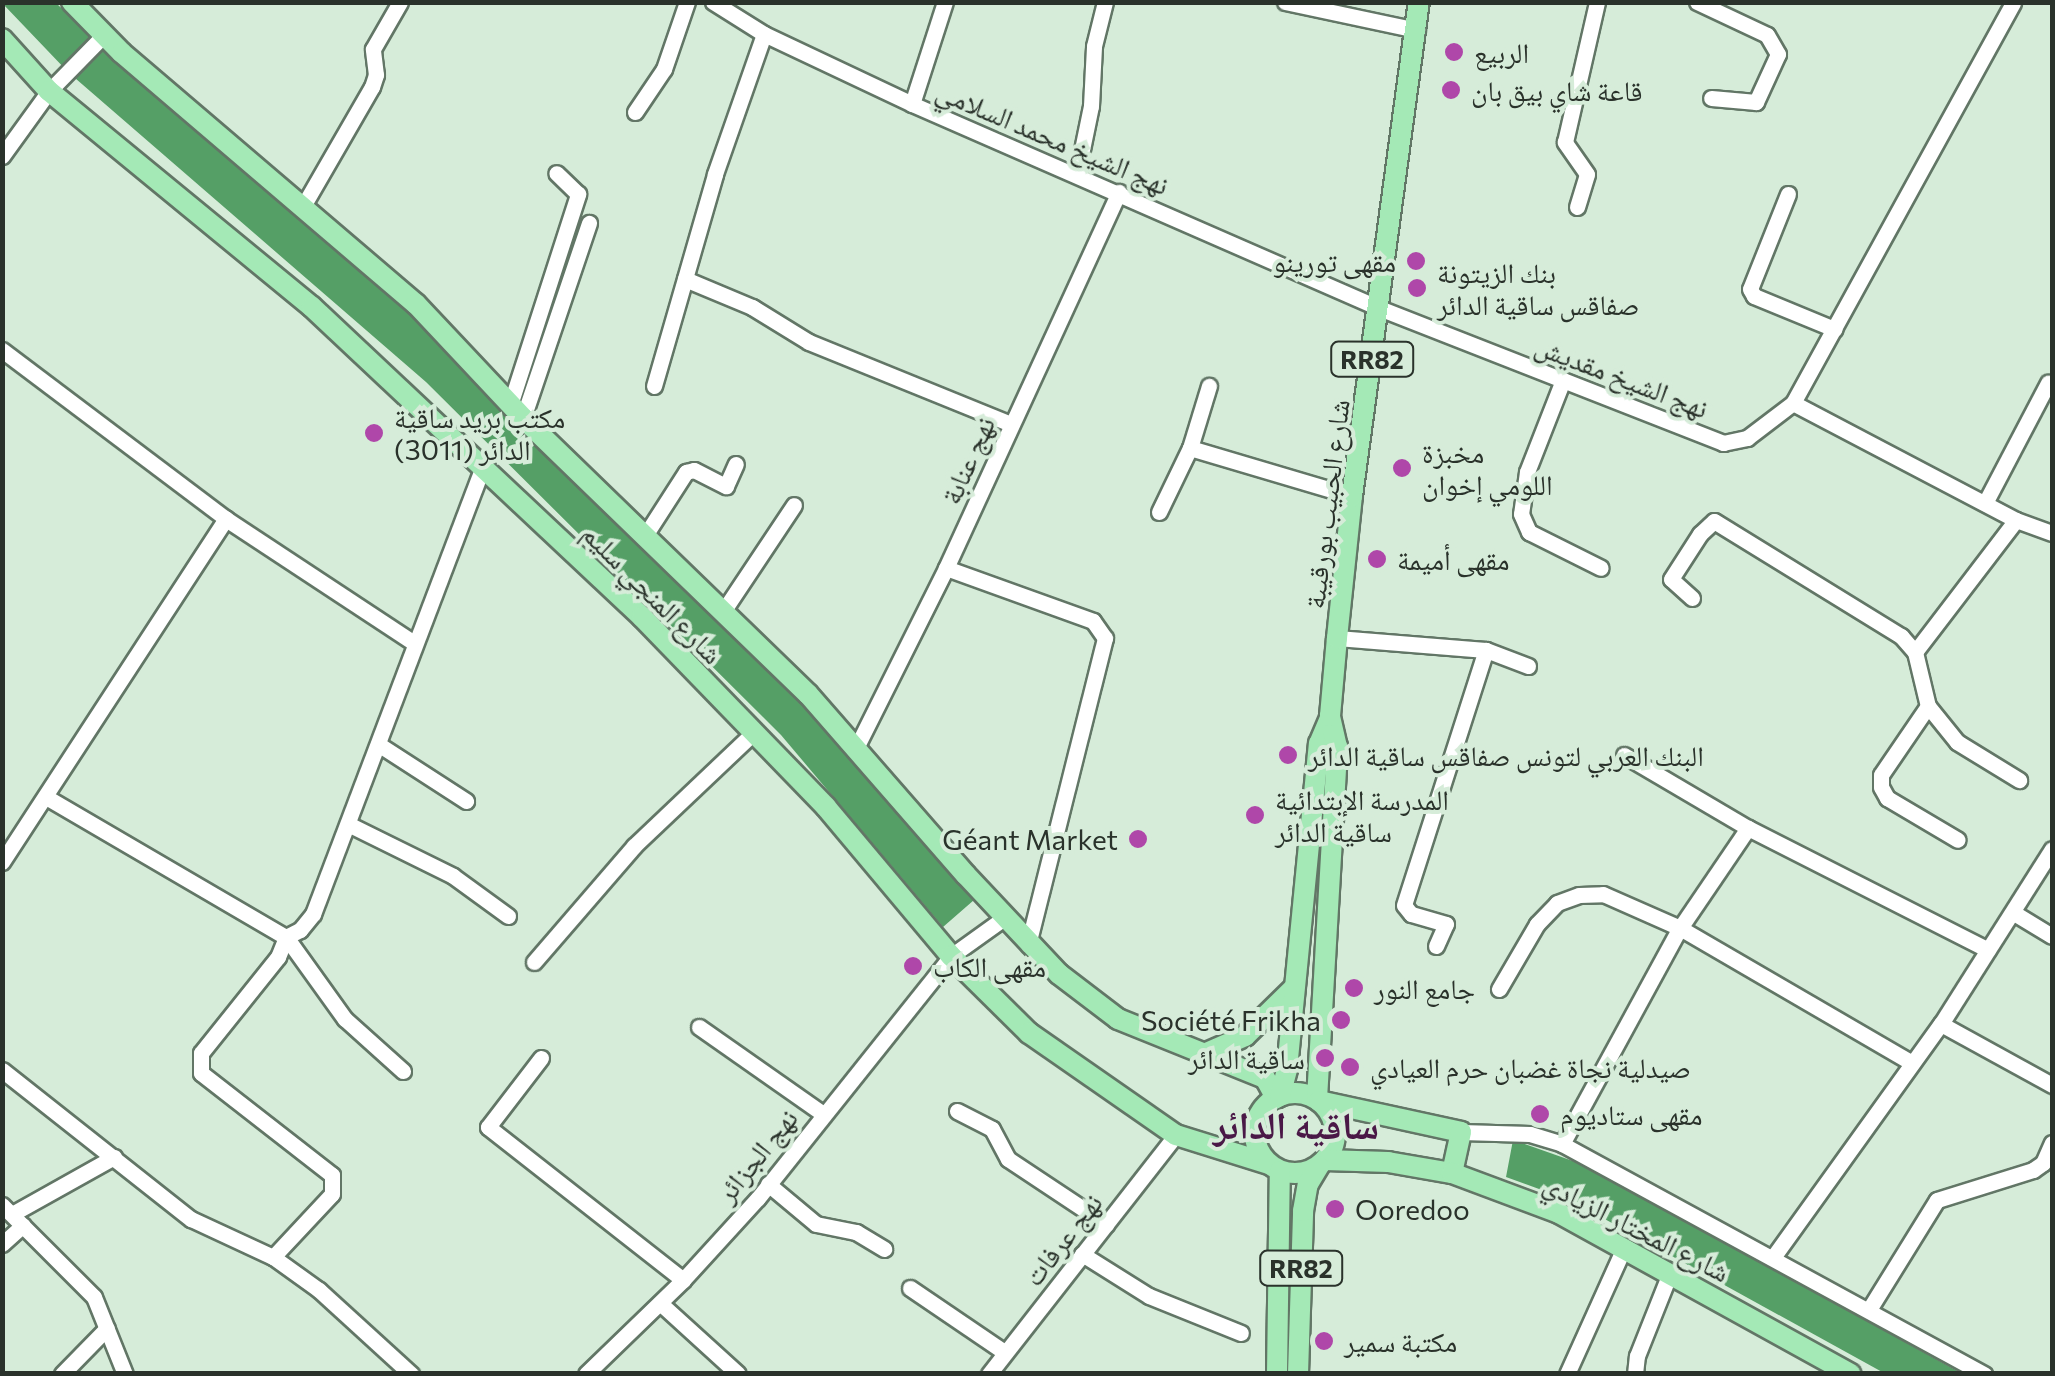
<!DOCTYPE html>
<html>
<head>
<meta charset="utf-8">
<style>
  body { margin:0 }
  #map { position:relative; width:2055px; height:1376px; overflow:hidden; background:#d6ecd9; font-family:Commissioner,"Noto Naskh Arabic",sans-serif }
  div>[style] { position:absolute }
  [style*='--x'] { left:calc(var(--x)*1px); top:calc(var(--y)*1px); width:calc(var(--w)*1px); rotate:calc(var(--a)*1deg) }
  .water>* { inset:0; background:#559f66 }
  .roads { filter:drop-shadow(2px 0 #627666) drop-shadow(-2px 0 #627666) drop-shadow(0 2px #627666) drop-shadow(0 -2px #627666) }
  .minor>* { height:15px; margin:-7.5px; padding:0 7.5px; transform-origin:7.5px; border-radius:7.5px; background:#fff }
  .major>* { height:20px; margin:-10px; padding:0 10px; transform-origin:10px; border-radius:10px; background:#a4e9b6 }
  .major>.ring { margin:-10px; padding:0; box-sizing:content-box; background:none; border:20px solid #a4e9b6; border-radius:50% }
  .dots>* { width:28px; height:28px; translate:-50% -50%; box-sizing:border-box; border:5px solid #d6ecd9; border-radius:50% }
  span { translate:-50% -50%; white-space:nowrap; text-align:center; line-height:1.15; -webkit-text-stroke:8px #d6ecd9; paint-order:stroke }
  .shield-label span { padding:2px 8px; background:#d6ecd9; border:2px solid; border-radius:8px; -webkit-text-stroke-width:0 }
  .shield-label { font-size:25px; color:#2a322b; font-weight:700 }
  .poi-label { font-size:28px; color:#2a322b }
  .left { translate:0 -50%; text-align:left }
  .right { translate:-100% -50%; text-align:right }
  .street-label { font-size:28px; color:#2a322b }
  .district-label { font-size:38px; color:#4a1847; font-weight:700 }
  .frame { position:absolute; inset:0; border:5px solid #2a322b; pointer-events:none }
</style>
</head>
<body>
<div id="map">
  <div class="water">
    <div style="clip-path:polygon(56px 3px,133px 77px,401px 305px,809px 707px,974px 900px,943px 927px,781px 735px,426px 382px,68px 72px,3px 4px)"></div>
    <div style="clip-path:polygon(1513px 1140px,1587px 1166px,1961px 1373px,1884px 1373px,1572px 1201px,1506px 1177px)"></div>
  </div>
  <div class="roads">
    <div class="minor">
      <div style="--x:713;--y:2;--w:60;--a:32.1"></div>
      <div style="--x:764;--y:34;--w:164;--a:25.3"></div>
      <div style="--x:912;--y:104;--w:510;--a:23.6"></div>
      <div style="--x:1379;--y:308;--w:370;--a:21.4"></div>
      <div style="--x:1723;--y:443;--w:25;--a:-12"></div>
      <div style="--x:1747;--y:438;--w:58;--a:-37.3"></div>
      <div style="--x:1793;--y:403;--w:252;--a:27.7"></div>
      <div style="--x:2016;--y:520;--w:38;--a:20"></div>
      <div style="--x:1285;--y:2;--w:135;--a:12"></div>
      <div style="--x:1697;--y:2;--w:77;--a:25.2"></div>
      <div style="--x:1767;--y:35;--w:22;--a:60"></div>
      <div style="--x:1778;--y:54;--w:53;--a:114.6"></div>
      <div style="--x:1756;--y:102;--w:45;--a:-174.9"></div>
      <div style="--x:912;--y:104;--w:107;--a:-72.1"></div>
      <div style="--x:635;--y:112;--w:52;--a:-56"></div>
      <div style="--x:664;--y:69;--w:71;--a:-71.1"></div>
      <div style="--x:2;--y:156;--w:80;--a:-54.1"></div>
      <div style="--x:49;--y:91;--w:78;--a:-45.5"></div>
      <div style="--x:1077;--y:174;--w:69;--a:-78.4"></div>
      <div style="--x:1091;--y:106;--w:60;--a:-87.1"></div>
      <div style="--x:1094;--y:46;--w:45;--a:-76"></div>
      <div style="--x:1788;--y:194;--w:102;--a:111.8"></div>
      <div style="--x:1750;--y:289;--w:8;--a:60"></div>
      <div style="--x:1754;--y:296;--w:87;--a:22.4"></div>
      <div style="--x:1577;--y:207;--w:34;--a:-73"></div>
      <div style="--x:1587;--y:174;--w:39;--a:-125"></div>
      <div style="--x:1565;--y:142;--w:144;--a:-77.1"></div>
      <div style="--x:302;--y:208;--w:140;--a:-60"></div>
      <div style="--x:372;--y:87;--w:13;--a:-72"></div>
      <div style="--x:376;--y:75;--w:26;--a:-97"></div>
      <div style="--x:373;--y:49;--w:54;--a:-60.1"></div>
      <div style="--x:685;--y:279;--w:73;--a:22.7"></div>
      <div style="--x:752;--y:307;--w:67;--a:31.6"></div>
      <div style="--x:809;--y:342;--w:218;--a:22.1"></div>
      <div style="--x:2;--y:350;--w:281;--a:37"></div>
      <div style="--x:226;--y:519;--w:225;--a:33.4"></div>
      <div style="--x:1563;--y:380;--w:99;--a:111.4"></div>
      <div style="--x:1527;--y:472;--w:42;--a:98.1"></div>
      <div style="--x:1521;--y:514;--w:20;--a:66"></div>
      <div style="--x:1529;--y:532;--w:80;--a:26.6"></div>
      <div style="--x:654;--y:386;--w:221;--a:-73.9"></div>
      <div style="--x:715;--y:174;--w:148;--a:-70.7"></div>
      <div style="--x:511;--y:402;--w:219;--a:-72.1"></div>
      <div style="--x:578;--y:194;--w:30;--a:-136"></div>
      <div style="--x:1793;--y:403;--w:457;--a:-61.2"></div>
      <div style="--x:523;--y:418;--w:206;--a:-71.3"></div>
      <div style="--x:1190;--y:448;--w:169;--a:16.5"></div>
      <div style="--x:1985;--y:503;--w:136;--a:-62.3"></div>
      <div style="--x:1159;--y:512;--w:71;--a:-64.2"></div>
      <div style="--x:1190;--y:448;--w:65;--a:-73"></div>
      <div style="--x:646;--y:534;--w:74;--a:-57.2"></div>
      <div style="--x:686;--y:472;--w:8;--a:-14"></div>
      <div style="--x:694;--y:470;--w:36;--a:27"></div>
      <div style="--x:726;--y:486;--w:24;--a:-66"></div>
      <div style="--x:946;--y:568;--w:156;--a:19.8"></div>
      <div style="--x:1093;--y:621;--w:21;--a:55"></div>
      <div style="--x:1105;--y:638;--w:316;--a:104.1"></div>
      <div style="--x:1692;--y:598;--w:28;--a:-138"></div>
      <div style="--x:1671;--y:579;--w:54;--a:-57.2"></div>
      <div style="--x:1700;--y:534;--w:19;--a:-43"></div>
      <div style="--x:1714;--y:521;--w:220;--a:31.6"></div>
      <div style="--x:1901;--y:636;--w:21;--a:49"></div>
      <div style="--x:1915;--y:652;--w:166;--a:-52.6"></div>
      <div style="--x:724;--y:610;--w:126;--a:-56.3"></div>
      <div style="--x:1337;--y:638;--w:149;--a:4.6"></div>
      <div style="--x:1486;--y:650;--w:45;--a:20.9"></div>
      <div style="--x:1915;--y:652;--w:56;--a:76.5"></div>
      <div style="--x:1928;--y:706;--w:83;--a:124.3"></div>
      <div style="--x:1881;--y:775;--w:12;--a:90"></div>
      <div style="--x:1881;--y:787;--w:13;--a:61"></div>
      <div style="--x:1887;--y:798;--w:82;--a:30.6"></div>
      <div style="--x:1928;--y:706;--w:46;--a:51.1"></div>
      <div style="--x:1957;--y:742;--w:73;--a:31.5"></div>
      <div style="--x:378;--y:744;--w:105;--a:32.9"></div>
      <div style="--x:857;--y:746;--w:199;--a:-63.4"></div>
      <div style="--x:946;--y:568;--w:414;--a:-65.3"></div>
      <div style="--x:1624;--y:755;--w:144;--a:30.5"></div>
      <div style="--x:1748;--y:828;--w:269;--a:26.9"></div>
      <div style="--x:46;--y:797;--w:278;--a:30.3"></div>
      <div style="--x:286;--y:937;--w:101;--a:54.3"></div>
      <div style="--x:345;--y:1019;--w:78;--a:41.9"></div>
      <div style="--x:348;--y:824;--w:117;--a:26.3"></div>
      <div style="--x:453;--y:876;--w:68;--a:36"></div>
      <div style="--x:2;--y:862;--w:410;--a:-56.9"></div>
      <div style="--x:2014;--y:913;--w:44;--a:31.2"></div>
      <div style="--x:1436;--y:946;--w:24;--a:-66"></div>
      <div style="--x:1446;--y:924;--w:36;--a:-164"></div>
      <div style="--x:1411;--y:914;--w:11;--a:-128"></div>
      <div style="--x:1404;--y:905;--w:268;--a:-72.2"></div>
      <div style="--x:534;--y:962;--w:153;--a:-49.2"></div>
      <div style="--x:634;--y:846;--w:164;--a:-43.5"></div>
      <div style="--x:1499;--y:989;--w:75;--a:-59.7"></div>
      <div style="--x:1537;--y:924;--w:29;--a:-46"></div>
      <div style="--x:1557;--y:903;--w:23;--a:-20"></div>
      <div style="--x:1579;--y:895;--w:24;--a:-2"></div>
      <div style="--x:1603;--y:894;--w:84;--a:23.8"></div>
      <div style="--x:1680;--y:928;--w:266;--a:30.2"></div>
      <div style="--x:1941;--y:1024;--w:127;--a:28.8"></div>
      <div style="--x:699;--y:1027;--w:150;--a:35"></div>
      <div style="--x:541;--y:1058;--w:87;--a:127.5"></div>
      <div style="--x:488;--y:1127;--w:248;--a:38.1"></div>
      <div style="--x:2;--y:1070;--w:241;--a:38.3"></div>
      <div style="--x:191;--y:1219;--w:90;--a:24.9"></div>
      <div style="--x:273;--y:1257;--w:57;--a:35.7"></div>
      <div style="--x:319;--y:1290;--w:125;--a:42.4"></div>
      <div style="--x:957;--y:1111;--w:39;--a:27"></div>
      <div style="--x:992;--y:1129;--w:34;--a:62"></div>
      <div style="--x:1008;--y:1159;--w:118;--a:33.6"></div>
      <div style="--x:1461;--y:1132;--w:69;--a:1.7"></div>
      <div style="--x:1530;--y:1134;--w:34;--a:17"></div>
      <div style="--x:1562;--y:1144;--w:481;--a:28.6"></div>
      <div style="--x:1562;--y:1144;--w:246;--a:-61.4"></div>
      <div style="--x:1680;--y:928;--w:121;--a:-55.8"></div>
      <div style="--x:768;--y:1184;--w:62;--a:39.8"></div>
      <div style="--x:816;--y:1224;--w:41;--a:11.3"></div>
      <div style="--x:856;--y:1232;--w:33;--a:31"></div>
      <div style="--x:2;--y:1205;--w:130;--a:45"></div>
      <div style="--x:94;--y:1297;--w:83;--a:68.1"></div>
      <div style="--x:12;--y:1214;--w:117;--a:-29.2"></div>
      <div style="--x:2;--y:1244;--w:28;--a:-42"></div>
      <div style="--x:1082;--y:1254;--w:79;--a:32.1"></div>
      <div style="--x:1149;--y:1296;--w:99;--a:21.9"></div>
      <div style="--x:1774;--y:1256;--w:286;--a:-54.3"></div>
      <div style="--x:1941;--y:1024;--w:207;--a:-57.6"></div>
      <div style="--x:273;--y:1257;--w:86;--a:-46.9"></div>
      <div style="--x:332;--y:1194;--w:19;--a:-90"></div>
      <div style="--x:332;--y:1175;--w:166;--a:-142.1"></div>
      <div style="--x:201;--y:1073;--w:20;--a:-90"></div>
      <div style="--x:201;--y:1053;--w:123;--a:-51.3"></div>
      <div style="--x:278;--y:957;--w:22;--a:-68"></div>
      <div style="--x:286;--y:937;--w:16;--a:-27"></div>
      <div style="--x:300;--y:930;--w:21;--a:-51"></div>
      <div style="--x:313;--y:914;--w:479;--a:-69.2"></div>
      <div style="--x:910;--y:1288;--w:114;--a:34.2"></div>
      <div style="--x:660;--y:1303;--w:105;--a:42.3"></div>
      <div style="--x:1870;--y:1308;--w:127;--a:-58.2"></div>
      <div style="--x:1937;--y:1200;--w:101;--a:-17.4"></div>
      <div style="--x:2033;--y:1170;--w:12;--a:-35"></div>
      <div style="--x:2043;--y:1163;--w:22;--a:-66"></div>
      <div style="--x:62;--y:1374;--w:64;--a:-45.6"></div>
      <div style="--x:586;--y:1374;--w:135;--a:-44.1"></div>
      <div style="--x:683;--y:1280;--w:111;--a:-47.6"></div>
      <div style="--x:758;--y:1198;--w:310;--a:-51.4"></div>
      <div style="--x:951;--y:956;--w:65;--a:-35.6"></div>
      <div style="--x:989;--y:1374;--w:303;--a:-52"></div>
      <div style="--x:1567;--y:1374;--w:138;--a:-65.7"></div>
      <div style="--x:1635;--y:1374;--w:18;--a:-84"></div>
      <div style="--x:1637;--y:1356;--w:89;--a:-68.3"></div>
    </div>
    <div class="major">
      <div style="--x:72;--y:2;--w:71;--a:45.6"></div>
      <div style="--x:122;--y:53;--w:387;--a:40.5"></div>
      <div style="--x:416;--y:304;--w:156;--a:46.8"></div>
      <div style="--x:523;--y:418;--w:397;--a:44.1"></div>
      <div style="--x:808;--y:694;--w:240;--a:48.9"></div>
      <div style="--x:966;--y:875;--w:136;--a:46.8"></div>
      <div style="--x:1059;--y:974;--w:74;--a:37.3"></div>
      <div style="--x:1118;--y:1019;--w:158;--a:21.9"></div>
      <div style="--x:1265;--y:1078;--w:23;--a:61"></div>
      <div style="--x:2;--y:39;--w:70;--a:47.9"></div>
      <div style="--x:49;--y:91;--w:340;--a:39.4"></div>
      <div style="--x:312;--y:307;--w:453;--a:43.2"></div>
      <div style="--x:642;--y:617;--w:264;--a:45.9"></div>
      <div style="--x:826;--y:807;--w:194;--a:50"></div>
      <div style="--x:951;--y:956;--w:110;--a:44.6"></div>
      <div style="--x:1029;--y:1033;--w:179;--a:34.8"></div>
      <div style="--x:1176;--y:1135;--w:97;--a:17.3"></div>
      <div style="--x:1202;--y:1055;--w:47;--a:-23.8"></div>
      <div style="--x:1245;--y:1036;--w:69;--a:-44.4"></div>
      <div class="ring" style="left:1255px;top:1093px;width:60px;height:60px"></div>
      <div style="--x:1280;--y:1096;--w:28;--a:-75"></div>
      <div style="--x:1287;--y:1069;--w:327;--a:-84.4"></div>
      <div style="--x:1319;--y:744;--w:28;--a:-67"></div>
      <div style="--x:1317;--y:1099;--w:353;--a:-86.7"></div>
      <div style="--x:1337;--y:747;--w:32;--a:-103"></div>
      <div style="--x:1330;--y:716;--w:78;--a:-84.9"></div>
      <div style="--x:1337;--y:638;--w:143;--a:-84"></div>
      <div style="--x:1352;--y:496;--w:499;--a:-82.3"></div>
      <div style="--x:1319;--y:1101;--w:145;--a:12.3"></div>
      <div style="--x:1461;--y:1132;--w:42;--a:102.4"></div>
      <div style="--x:1325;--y:1160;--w:63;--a:1.8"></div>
      <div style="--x:1388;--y:1162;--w:65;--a:9.8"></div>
      <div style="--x:1452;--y:1173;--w:114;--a:20.5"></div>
      <div style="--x:1559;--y:1213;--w:333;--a:28.9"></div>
      <div style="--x:1277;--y:1374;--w:203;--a:-89.2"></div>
      <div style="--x:1298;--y:1374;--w:163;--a:-88.2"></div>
      <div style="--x:1303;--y:1211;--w:27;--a:-80"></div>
      <div style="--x:1308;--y:1184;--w:21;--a:-59"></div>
    </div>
  </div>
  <div class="dots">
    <div style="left:1454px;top:52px;background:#af47a9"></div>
    <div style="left:1451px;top:90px;background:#af47a9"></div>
    <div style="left:1416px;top:261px;background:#af47a9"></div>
    <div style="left:1417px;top:288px;background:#af47a9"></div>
    <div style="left:374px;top:433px;background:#af47a9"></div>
    <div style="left:1402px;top:468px;background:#af47a9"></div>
    <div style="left:1377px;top:559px;background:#af47a9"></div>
    <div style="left:1288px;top:755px;background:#af47a9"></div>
    <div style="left:1255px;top:815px;background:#af47a9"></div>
    <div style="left:1138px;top:839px;background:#af47a9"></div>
    <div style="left:913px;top:966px;background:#af47a9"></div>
    <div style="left:1354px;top:988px;background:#af47a9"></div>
    <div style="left:1341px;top:1020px;background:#af47a9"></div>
    <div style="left:1325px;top:1058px;background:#af47a9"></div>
    <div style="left:1350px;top:1067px;background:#af47a9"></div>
    <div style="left:1540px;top:1114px;background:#af47a9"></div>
    <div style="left:1335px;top:1209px;background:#af47a9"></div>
    <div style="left:1324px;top:1341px;background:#af47a9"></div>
  </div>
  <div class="shield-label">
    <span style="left:1372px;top:359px">RR82</span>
    <span style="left:1301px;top:1268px">RR82</span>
  </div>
  <div class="poi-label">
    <span class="left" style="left:1474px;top:52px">الربيع</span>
    <span class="left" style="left:1471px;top:90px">قاعة شاي بيق بان</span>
    <span class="right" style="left:1396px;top:261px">مقهى تورينو</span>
    <span class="left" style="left:1437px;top:288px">بنك الزيتونة<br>صفاقس ساقية الدائر</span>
    <span class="left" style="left:394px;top:433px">مكتب بريد ساقية<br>الدائر (3011)</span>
    <span class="left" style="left:1422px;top:468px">مخبزة<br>اللومي إخوان</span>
    <span class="left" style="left:1397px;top:559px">مقهى أميمة</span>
    <span class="left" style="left:1308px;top:755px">البنك العربي لتونس صفاقس ساقية الدائر</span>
    <span class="left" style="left:1275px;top:815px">المدرسة الإبتدائية<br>ساقية الدائر</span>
    <span class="right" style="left:1118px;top:839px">Géant Market</span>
    <span class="left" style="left:933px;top:966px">مقهى الكاب</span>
    <span class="left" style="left:1374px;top:988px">جامع النور</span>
    <span class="right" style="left:1321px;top:1020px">Société Frikha</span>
    <span class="right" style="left:1305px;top:1058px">ساقية الدائر</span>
    <span class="left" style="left:1370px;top:1067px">صيدلية نجاة غضبان حرم العيادي</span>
    <span class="left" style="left:1560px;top:1114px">مقهى ستاديوم</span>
    <span class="left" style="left:1355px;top:1209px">Ooredoo</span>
    <span class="left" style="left:1344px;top:1341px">مكتبة سمير</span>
  </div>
  <div class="street-label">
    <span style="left:1053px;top:137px;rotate:23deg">نهج الشيخ محمد السلامي</span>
    <span style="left:1622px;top:376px;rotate:21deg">نهج الشيخ مقديش</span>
    <span style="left:967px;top:460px;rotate:-66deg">نهج عنابة</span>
    <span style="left:1326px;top:504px;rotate:-83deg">شارع الحبيب بورقيبة</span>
    <span style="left:653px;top:593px;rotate:45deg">شارع المنجي سليم</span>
    <span style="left:756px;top:1155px;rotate:-51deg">نهج الجزائر</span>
    <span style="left:1637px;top:1227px;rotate:27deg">شارع المختار الزيادي</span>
    <span style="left:1062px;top:1239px;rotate:-52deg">نهج عرفات</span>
  </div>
  <div class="district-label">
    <span style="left:1296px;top:1124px">ساقية الدائر</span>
  </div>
  <div class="frame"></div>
</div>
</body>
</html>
